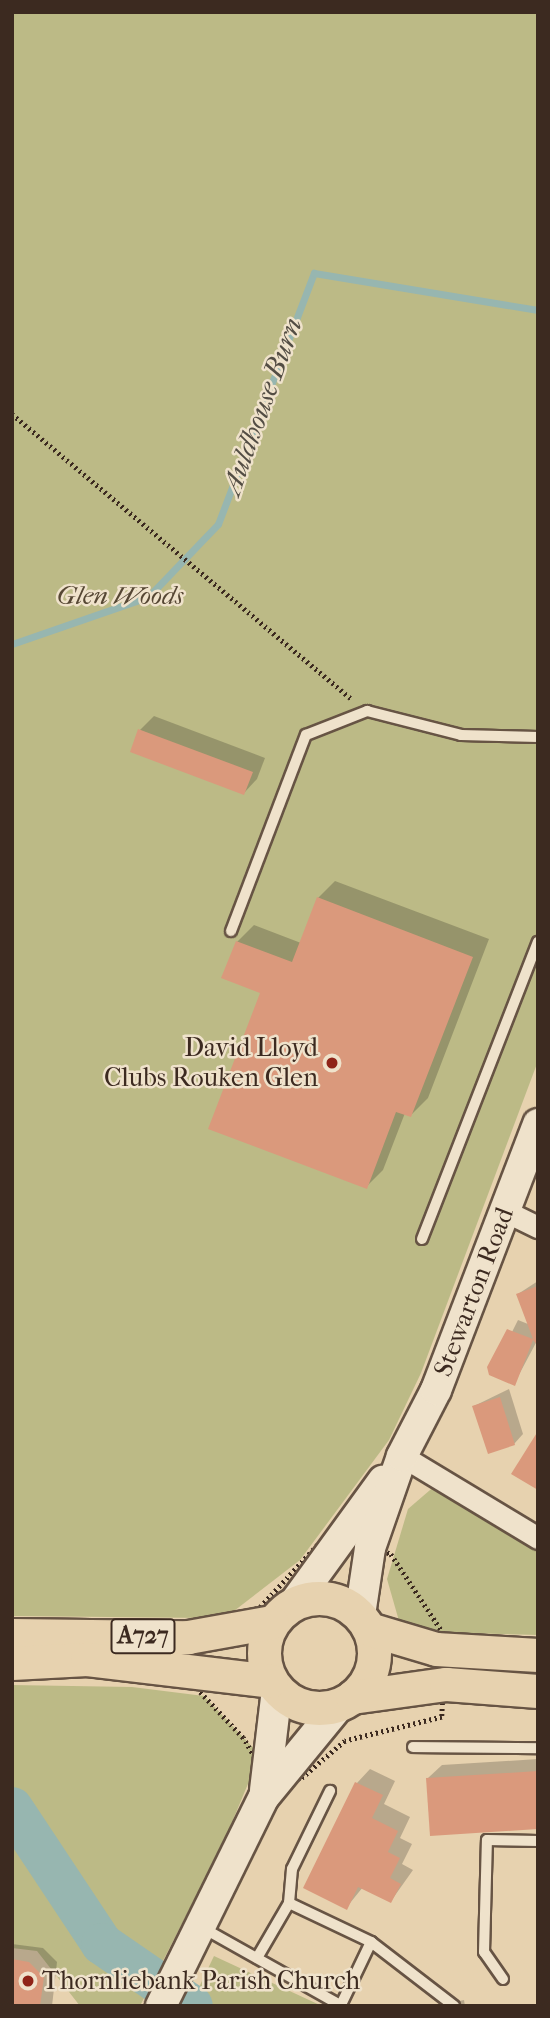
<!DOCTYPE html>
<html>
<head>
<meta charset="utf-8">
<style>
  body { margin:0 }
  #map { position:relative; width:550px; height:2018px; overflow:hidden; background:#e7d2af; font-family:"IM FELL French Canon",serif }
  div>[style] { position:absolute }
  [style*='--x'] { left:calc(var(--x)*1px); top:calc(var(--y)*1px); width:calc(var(--w)*1px); rotate:calc(var(--a)*1deg) }
  .green>* { inset:0; background:#bcba86 }
  .shadow>* { inset:0; background:#0003 }
  .stream>* { height:7px; margin:-3.5px; padding:0 3.5px; transform-origin:3.5px; border-radius:3.5px; background:#97b6b0 }
  .river>* { height:42px; margin:-21px; padding:0 21px; transform-origin:21px; border-radius:21px; background:#97b6b0 }
  .building>* { inset:0; background:#da997c }
  .path>* { height:4.5px; margin-top:-2.25px; transform-origin:0; background:repeating-linear-gradient(90deg,#3c2a20 0 2px,transparent 0 5.5px) }
  .roads { filter:drop-shadow(2px 0 #675444) drop-shadow(-2px 0 #675444) drop-shadow(0 2px #675444) drop-shadow(0 -2px #675444) }
  .lane>* { height:10px; margin:-5px; padding:0 5px; transform-origin:5px; border-radius:5px; background:#efe2cb }
  .street>* { height:21px; margin:-10.5px; padding:0 10.5px; transform-origin:10.5px; border-radius:10.5px; background:#efe2cb }
  .secondary>* { height:30px; margin:-15px; padding:0 15px; transform-origin:15px; border-radius:15px; background:#efe2cb }
  .primary>* { height:33px; margin:-16.5px; padding:0 16.5px; transform-origin:16.5px; border-radius:16.5px; background:#e7d2af }
  .primary>.ring { margin:-16.5px; padding:0; box-sizing:content-box; background:none; border:33px solid #e7d2af; border-radius:50% }
  .dots>* { width:19px; height:19px; translate:-50% -50%; box-sizing:border-box; border:4px solid #efe2cb; border-radius:50% }
  span { translate:-50% -50%; white-space:nowrap; text-align:center; line-height:1.15; -webkit-text-stroke:5px #efe2cb; paint-order:stroke }
  .shield-label span { padding:2px 5px; background:#efe2cb; border:2px solid; border-radius:5px; -webkit-text-stroke-width:0 }
  .shield-label { font-size:24px; color:#3c2a20; font-weight:700 }
  .park-label { font-size:26px; color:#564734; font-style:italic }
  .poi-label { font-size:26px; color:#3c2a20 }
  .right { translate:-100% -50%; text-align:right }
  .left { translate:0 -50%; text-align:left }
  .street-label { font-size:26px; color:#3c2a20 }
  .water-label { font-size:28px; color:#534d44; font-style:italic }
  .frame { position:absolute; inset:0; border:14px solid #3c2a20; pointer-events:none }
</style>
</head>
<body>
<div id="map">
  <div class="green">
    <div style="clip-path:polygon(12px 12px,538px 12px,538px 1061px,421px 1373px,389px 1440px,300px 1560px,234px 1611px,206px 1618px,12px 1616px)"></div>
    <div style="clip-path:polygon(437px 1484px,538px 1551px,538px 1635px,427px 1632px,399px 1621px,387px 1579px,408px 1509px)"></div>
    <div style="clip-path:polygon(12px 1685px,132px 1687px,204px 1696px,260px 1755px,225px 1839px,140px 2006px,80px 2006px,37px 1951px,12px 1948px)"></div>
    <div style="clip-path:polygon(214px 1956px,322px 2006px,190px 2006px)"></div>
  </div>
  <div class="shadow">
    <div style="clip-path:polygon(154px 716px,265px 758px,257px 779px,244px 793px,140px 730px)"></div>
    <div style="clip-path:polygon(335px 881px,489px 939px,428px 1098px,411px 1115px,405px 1113px,383px 1170px,366px 1187px,237px 942px,254px 925px,301px 943px,318px 898px)"></div>
    <div style="clip-path:polygon(538px 1281px,538px 1313px,518px 1294px)"></div>
    <div style="clip-path:polygon(518px 1320px,538px 1328px,538px 1339px,514px 1384px,491px 1374px)"></div>
    <div style="clip-path:polygon(509px 1389px,523px 1434px,514px 1444px,474px 1406px)"></div>
    <div style="clip-path:polygon(538px 1759px,538px 1828px,428px 1778px,442px 1765px)"></div>
    <div style="clip-path:polygon(370px 1769px,395px 1781px,384px 1804px,410px 1817px,400px 1838px,412px 1844px,402px 1864px,413px 1870px,391px 1901px,363px 1887px,346px 1908px,305px 1887px,357px 1783px)"></div>
    <div style="clip-path:polygon(12px 1944px,43px 1948px,57px 1962px,52px 2006px,12px 2006px)"></div>
    <div style="clip-path:polygon(464px 2000px,465px 2006px,435px 2006px)"></div>
  </div>
  <div class="stream">
    <div style="--x:12;--y:644;--w:144;--a:-19.1"></div>
    <div style="--x:148;--y:597;--w:101;--a:-46.2"></div>
    <div style="--x:218;--y:524;--w:269;--a:-69.1"></div>
    <div style="--x:314;--y:273;--w:227;--a:9.4"></div>
  </div>
  <div class="river">
    <div style="--x:12;--y:1808;--w:163;--a:56.5"></div>
    <div style="--x:102;--y:1944;--w:109;--a:34.6"></div>
  </div>
  <div class="building">
    <div style="clip-path:polygon(138px 729px,253px 772px,244px 795px,130px 752px)"></div>
    <div style="clip-path:polygon(317px 897px,473px 957px,411px 1117px,396px 1112px,367px 1189px,208px 1129px,260px 993px,221px 978px,236px 941px,292px 962px)"></div>
    <div style="clip-path:polygon(538px 1286px,538px 1346px,533px 1340px,515px 1386px,489px 1375px,487px 1367px,507px 1329px,533px 1339px,516px 1294px)"></div>
    <div style="clip-path:polygon(500px 1397px,515px 1445px,488px 1454px,472px 1406px)"></div>
    <div style="clip-path:polygon(538px 1431px,538px 1490px,511px 1474px)"></div>
    <div style="clip-path:polygon(538px 1771px,538px 1829px,430px 1836px,426px 1778px)"></div>
    <div style="clip-path:polygon(355px 1782px,383px 1795px,372px 1818px,398px 1831px,388px 1852px,400px 1858px,390px 1878px,401px 1884px,391px 1903px,358px 1887px,347px 1910px,303px 1888px)"></div>
    <div style="clip-path:polygon(12px 1959px,29px 1962px,44px 1977px,40px 2006px,12px 2006px)"></div>
  </div>
  <div class="path">
    <div style="--x:12;--y:414;--w:444;--a:40"></div>
    <div style="--x:331;--y:1530;--w:65;--a:21.8"></div>
    <div style="--x:391;--y:1554;--w:100;--a:56.5"></div>
    <div style="--x:446;--y:1637;--w:80;--a:92.9"></div>
    <div style="--x:442;--y:1717;--w:100;--a:166.1"></div>
    <div style="--x:345;--y:1741;--w:58;--a:139.2"></div>
    <div style="--x:301;--y:1779;--w:43;--a:-163.7"></div>
    <div style="--x:260;--y:1767;--w:34;--a:-120"></div>
    <div style="--x:243;--y:1738;--w:66;--a:-133.2"></div>
    <div style="--x:198;--y:1690;--w:60;--a:-90"></div>
    <div style="--x:198;--y:1630;--w:66;--a:-20.4"></div>
    <div style="--x:260;--y:1607;--w:105;--a:-47.3"></div>
  </div>
  <div class="roads">
    <div class="lane">
      <div style="--x:231;--y:931;--w:210;--a:-69.1"></div>
      <div style="--x:306;--y:735;--w:66;--a:-21.5"></div>
      <div style="--x:367;--y:711;--w:97;--a:14.3"></div>
      <div style="--x:461;--y:735;--w:77;--a:1.5"></div>
      <div style="--x:422;--y:1239;--w:319;--a:-68.7"></div>
      <div style="--x:413;--y:1747;--w:125;--a:0.5"></div>
      <div style="--x:289;--y:1903;--w:34;--a:-85"></div>
      <div style="--x:292;--y:1869;--w:87;--a:-64"></div>
      <div style="--x:203;--y:1928;--w:159;--a:29.3"></div>
      <div style="--x:371;--y:1942;--w:105;--a:37.6"></div>
      <div style="--x:257;--y:1958;--w:64;--a:-59.8"></div>
      <div style="--x:289;--y:1903;--w:91;--a:25.4"></div>
      <div style="--x:371;--y:1942;--w:70;--a:115.5"></div>
      <div style="--x:503;--y:1979;--w:33;--a:-125"></div>
      <div style="--x:484;--y:1952;--w:112;--a:-88.5"></div>
      <div style="--x:487;--y:1840;--w:51;--a:1.1"></div>
    </div>
    <div class="street">
      <div style="--x:505;--y:1211;--w:37;--a:26"></div>
      <div style="--x:402;--y:1456;--w:159;--a:31.1"></div>
    </div>
    <div class="secondary">
      <div style="--x:295;--y:1602;--w:150;--a:-54"></div>
      <div style="--x:360;--y:1615;--w:68;--a:-81.5"></div>
      <div style="--x:370;--y:1548;--w:97;--a:-70.8"></div>
      <div style="--x:402;--y:1456;--w:74;--a:-62.7"></div>
      <div style="--x:436;--y:1390;--w:285;--a:-69"></div>
      <div style="--x:265;--y:1790;--w:102;--a:-83.2"></div>
      <div style="--x:161;--y:2006;--w:233;--a:-63.8"></div>
      <div style="--x:264;--y:1797;--w:120;--a:-50.7"></div>
    </div>
    <div class="primary">
      <div class="ring" style="left:264px;top:1598px;width:77px;height:77px"></div>
      <div style="--x:369;--y:1629;--w:70;--a:16.6"></div>
      <div style="--x:436;--y:1649;--w:102;--a:3.4"></div>
      <div style="--x:12;--y:1635;--w:176;--a:0.7"></div>
      <div style="--x:188;--y:1637;--w:85;--a:-10.1"></div>
      <div style="--x:12;--y:1663;--w:75;--a:-3.1"></div>
      <div style="--x:87;--y:1659;--w:185;--a:6.8"></div>
      <div style="--x:352;--y:1697;--w:95;--a:-7.9"></div>
      <div style="--x:446;--y:1684;--w:92;--a:4.4"></div>
    </div>
  </div>
  <div class="dots">
    <div style="left:332px;top:1063px;background:#8f2418"></div>
    <div style="left:28px;top:1981px;background:#8f2418"></div>
  </div>
  <div class="shield-label">
    <span style="left:143px;top:1636px">A727</span>
  </div>
  <div class="park-label">
    <span style="left:120px;top:596px">Glen Woods</span>
  </div>
  <div class="poi-label">
    <span class="right" style="left:318px;top:1063px">David Lloyd<br>Clubs Rouken Glen</span>
    <span class="left" style="left:42px;top:1981px">Thornliebank Parish Church</span>
  </div>
  <div class="street-label">
    <span style="left:474px;top:1292px;rotate:-69deg">Stewarton Road</span>
  </div>
  <div class="water-label">
    <span style="left:262px;top:406px;rotate:-70deg">Auldhouse Burn</span>
  </div>
  <div class="frame"></div>
</div>
</body>
</html>
